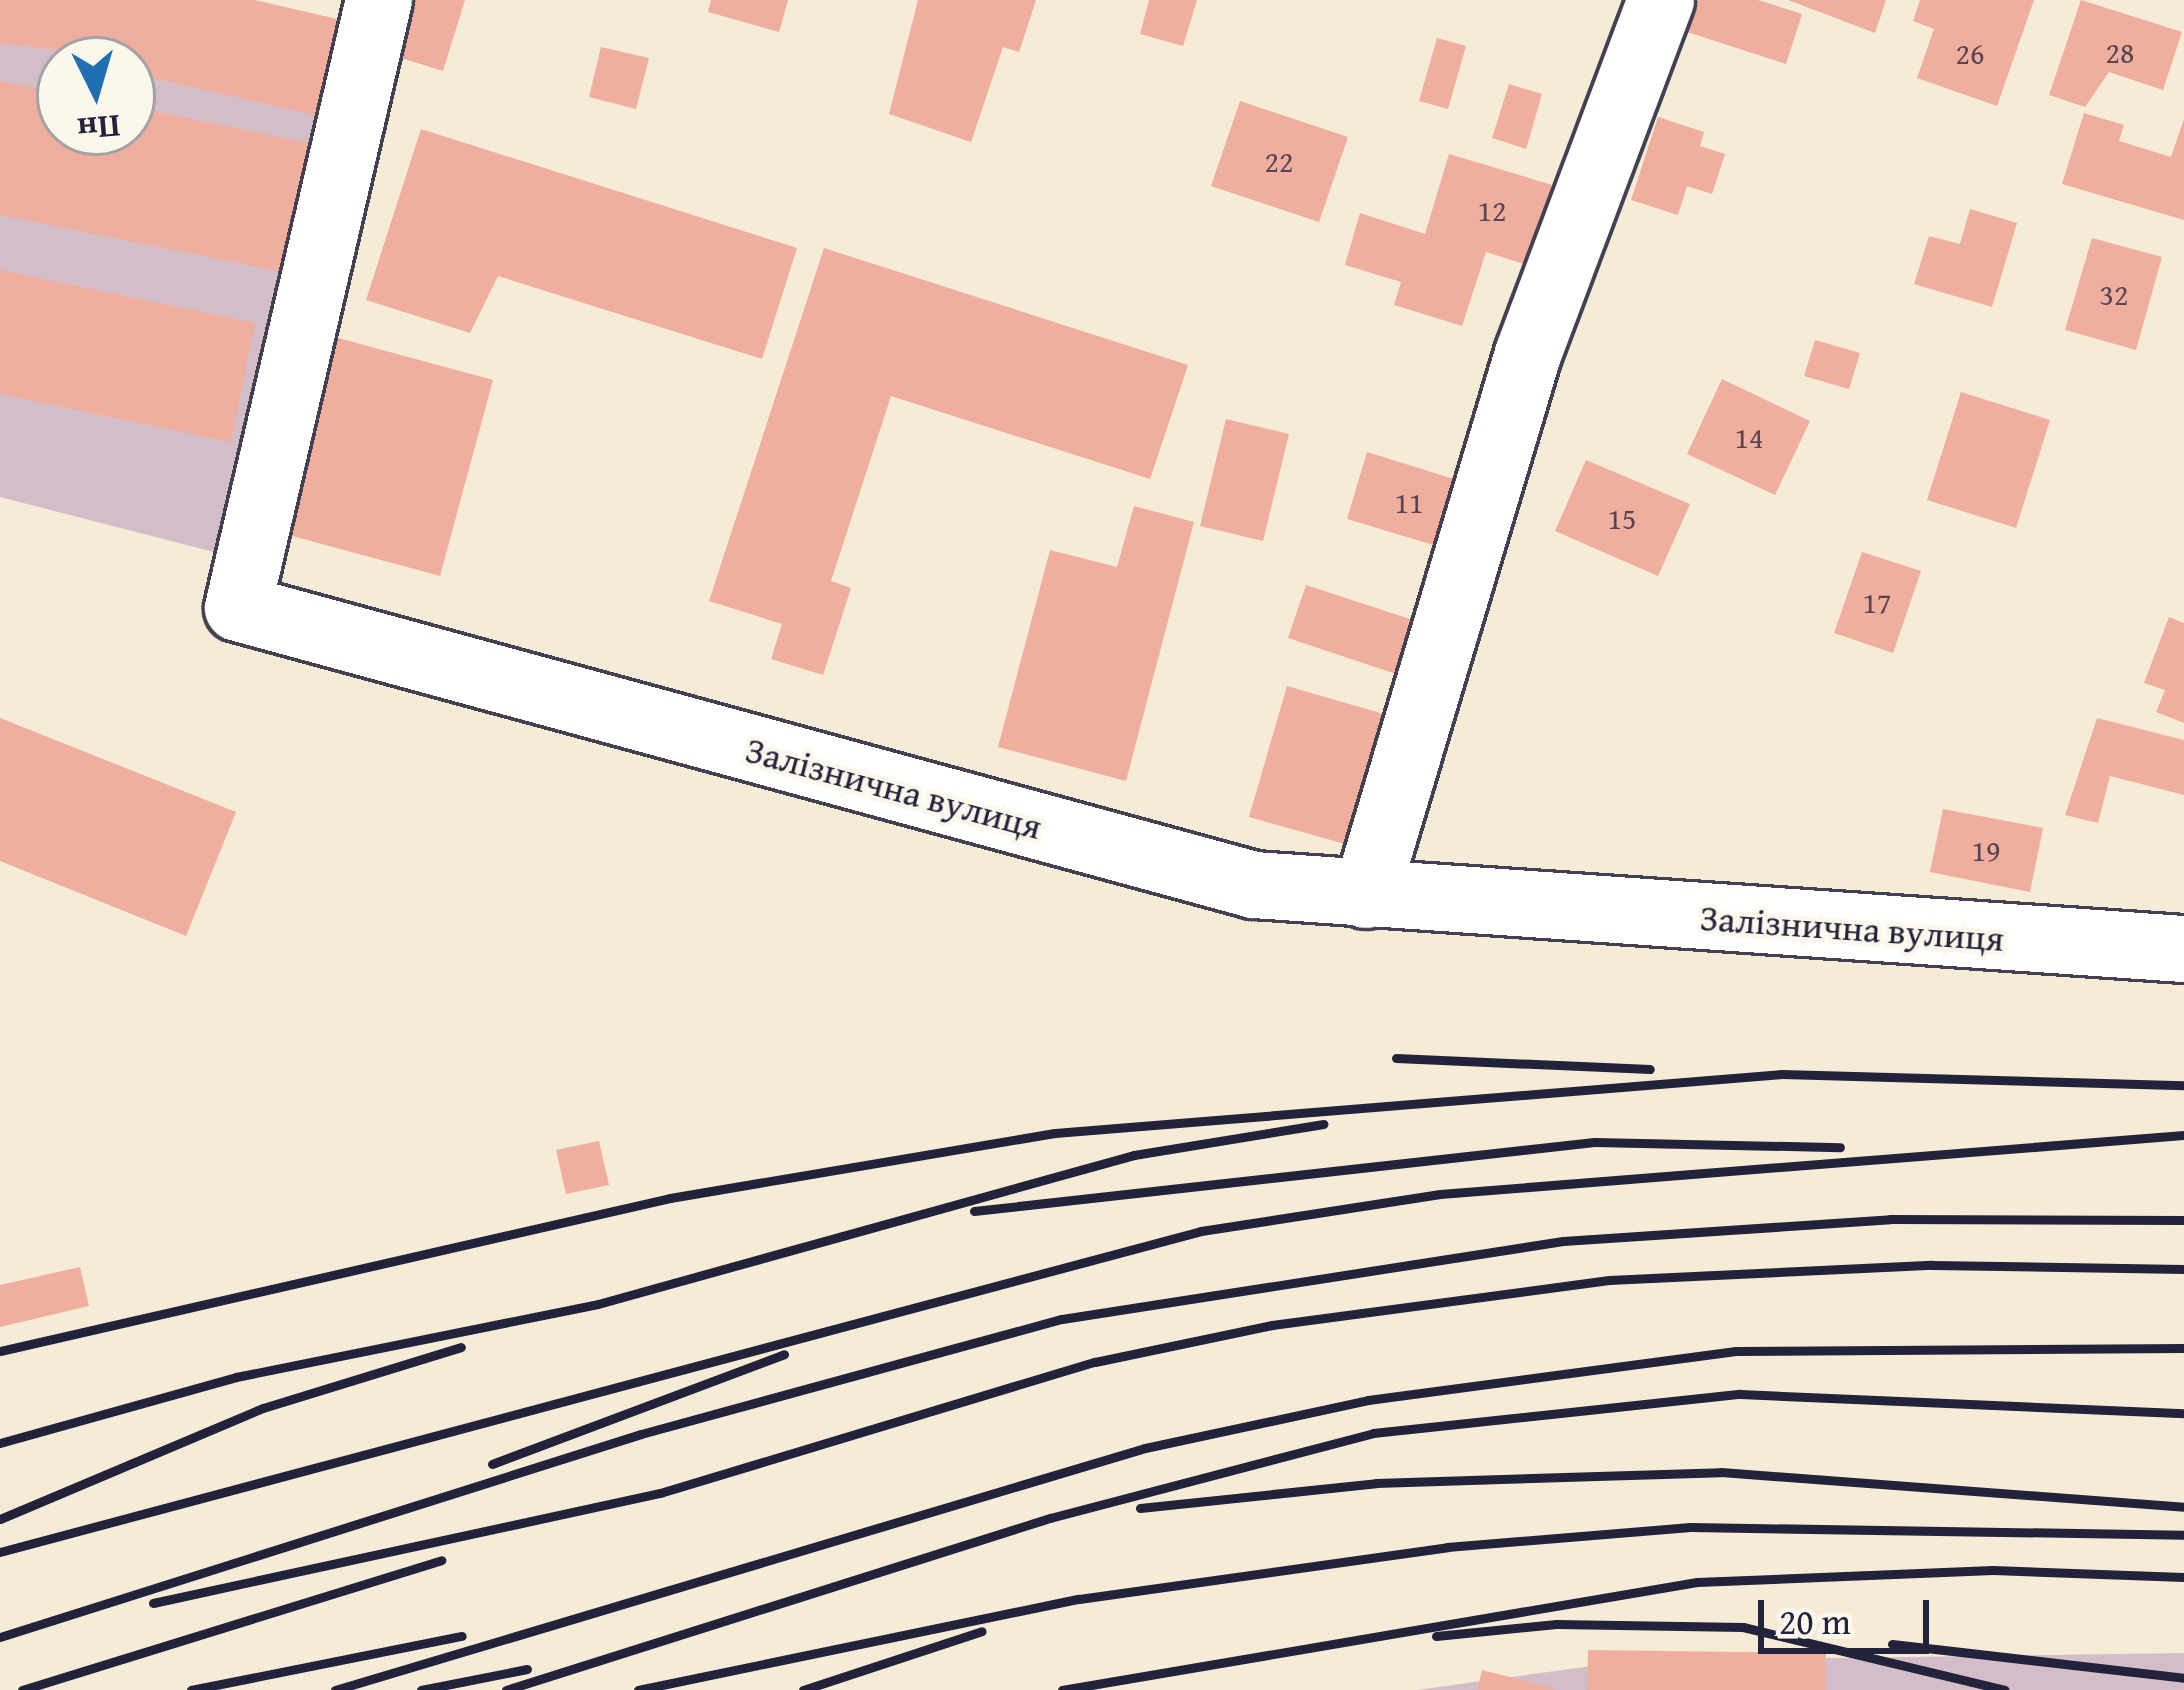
<!DOCTYPE html>
<html>
<head>
<meta charset="utf-8">
<style>
  body { margin:0 }
  #map { position:relative; width:2184px; height:1690px; overflow:hidden; background:#f6ebd7; font-family:"Gentium Book Plus",serif }
  div>[style] { position:absolute }
  [style*='--x'] { left:calc(var(--x)*1px); top:calc(var(--y)*1px); width:calc(var(--w)*1px); rotate:calc(var(--a)*1deg) }
  .industrial>* { inset:0; background:#d2bdc8 }
  .building>* { inset:0; background:#f0af9e }
  .roads { filter:drop-shadow(3px 0 #424052) drop-shadow(-3px 0 #424052) drop-shadow(0 3px #424052) drop-shadow(0 -3px #424052) }
  .minor>* { height:66px; margin:-33px; padding:0 33px; transform-origin:33px; border-radius:33px; background:#fff }
  .rail>* { height:9px; margin:-4.5px; padding:0 4.5px; transform-origin:4.5px; border-radius:4.5px; background:#22223b }
  span { translate:-50% -50%; white-space:nowrap; text-align:center; line-height:1.15; -webkit-text-stroke:9px #fbf7ec; paint-order:stroke }
  .number-label { font-size:30px; color:#564554 }
  .number-label span { -webkit-text-stroke-width:0 }
  .street-label { font-size:36px; color:#22223b }
  .north { position:absolute; left:36px; top:36px; width:120px; height:120px; box-sizing:border-box; background:#fbf7ec; border:3px solid #a4a2a5; border-radius:50%; rotate:175deg; font-size:33px; font-weight:700; line-height:48px; text-align:center; color:#22223b }
  .north::after { content:''; display:block; margin:auto; width:42px; height:54px; background:#1f6fb2; clip-path:polygon(50% 0,100% 100%,50% 72%,0 100%) }
  .scale { position:absolute; left:1758px; top:1600px; width:171px; height:54px; box-sizing:border-box; border:6px solid #22223b; border-top:0; padding-left:15px; font-size:36px; line-height:42px; white-space:nowrap; color:#22223b; -webkit-text-stroke:9px #fbf7ec; paint-order:stroke }
</style>
</head>
<body>
<div id="map">
  <div class="industrial">
    <div style="clip-path:polygon(evenodd,0 0,254px 0,345px 21px,293px 274px,214px 552px,0 497px,0 0,60px 60px,132px 60px,132px 132px,60px 132px,60px 60px)"></div>
    <div style="clip-path:polygon(2184px 1653px,2184px 1690px,1417px 1690px,1629px 1661px)"></div>
  </div>
  <div class="building">
    <div style="clip-path:polygon(0 0,254px 0,345px 21px,323px 117px,132px 73px,132px 60px,0 43px)"></div>
    <div style="clip-path:polygon(398px 0,465px 0,443px 71px,382px 52px)"></div>
    <div style="clip-path:polygon(711px 0,788px 0,779px 32px,708px 12px)"></div>
    <div style="clip-path:polygon(918px 0,1036px 0,1019px 52px,1003px 47px,971px 142px,889px 114px)"></div>
    <div style="clip-path:polygon(1149px 0,1197px 0,1183px 46px,1140px 34px)"></div>
    <div style="clip-path:polygon(1690px 0,1758px 0,1802px 14px,1786px 64px,1681px 30px)"></div>
    <div style="clip-path:polygon(1788px 0,1886px 0,1875px 33px)"></div>
    <div style="clip-path:polygon(1920px 0,2034px 0,1997px 106px,1917px 78px,1934px 29px,1913px 21px)"></div>
    <div style="clip-path:polygon(2081px 0,2182px 32px,2163px 90px,2109px 72px,2085px 107px,2049px 95px)"></div>
    <div style="clip-path:polygon(1437px 38px,1466px 46px,1448px 109px,1419px 101px)"></div>
    <div style="clip-path:polygon(601px 47px,649px 58px,636px 109px,589px 97px)"></div>
    <div style="clip-path:polygon(0 81px,60px 93px,60px 132px,132px 132px,132px 107px,320px 145px,293px 274px,0 215px)"></div>
    <div style="clip-path:polygon(1509px 84px,1542px 94px,1526px 149px,1492px 138px)"></div>
    <div style="clip-path:polygon(1240px 101px,1348px 137px,1319px 222px,1211px 186px)"></div>
    <div style="clip-path:polygon(2084px 113px,2124px 125px,2119px 141px,2171px 157px,2184px 119px,2184px 220px,2062px 184px)"></div>
    <div style="clip-path:polygon(1658px 117px,1704px 132px,1700px 146px,1725px 154px,1712px 194px,1687px 186px,1678px 215px,1631px 200px)"></div>
    <div style="clip-path:polygon(421px 129px,797px 248px,762px 359px,498px 276px,470px 333px,366px 300px)"></div>
    <div style="clip-path:polygon(1449px 154px,1559px 187px,1534px 267px,1486px 252px,1462px 326px,1394px 305px,1401px 282px,1345px 265px,1360px 213px,1425px 234px)"></div>
    <div style="clip-path:polygon(1970px 209px,2017px 223px,1992px 307px,1914px 284px,1929px 236px,1960px 244px)"></div>
    <div style="clip-path:polygon(2092px 238px,2162px 257px,2136px 350px,2065px 330px)"></div>
    <div style="clip-path:polygon(824px 248px,1188px 365px,1150px 479px,891px 396px,831px 581px,851px 588px,823px 675px,771px 659px,782px 624px,709px 601px)"></div>
    <div style="clip-path:polygon(0 270px,255px 323px,231px 442px,0 394px)"></div>
    <div style="clip-path:polygon(338px 338px,493px 380px,440px 576px,285px 534px)"></div>
    <div style="clip-path:polygon(1815px 340px,1860px 353px,1849px 389px,1804px 376px)"></div>
    <div style="clip-path:polygon(1722px 379px,1810px 421px,1775px 495px,1687px 454px)"></div>
    <div style="clip-path:polygon(1961px 392px,2050px 420px,2016px 528px,1927px 500px)"></div>
    <div style="clip-path:polygon(1226px 419px,1289px 434px,1263px 541px,1200px 526px)"></div>
    <div style="clip-path:polygon(1367px 452px,1470px 484px,1450px 550px,1347px 519px)"></div>
    <div style="clip-path:polygon(1586px 460px,1690px 504px,1658px 576px,1555px 531px)"></div>
    <div style="clip-path:polygon(1134px 506px,1194px 522px,1126px 781px,998px 747px,1050px 550px,1117px 567px)"></div>
    <div style="clip-path:polygon(1862px 552px,1921px 571px,1893px 653px,1834px 633px)"></div>
    <div style="clip-path:polygon(1306px 585px,1416px 621px,1399px 675px,1288px 638px)"></div>
    <div style="clip-path:polygon(2169px 617px,2184px 623px,2184px 723px,2156px 712px,2165px 690px,2144px 683px)"></div>
    <div style="clip-path:polygon(1287px 686px,1401px 719px,1363px 849px,1249px 817px)"></div>
    <div style="clip-path:polygon(0 718px,236px 812px,186px 936px,0 861px)"></div>
    <div style="clip-path:polygon(2097px 718px,2184px 740px,2184px 795px,2110px 776px,2098px 823px,2065px 815px)"></div>
    <div style="clip-path:polygon(1943px 809px,2043px 828px,2030px 892px,1930px 872px)"></div>
    <div style="clip-path:polygon(599px 1141px,609px 1185px,566px 1194px,556px 1150px)"></div>
    <div style="clip-path:polygon(80px 1267px,89px 1306px,0 1327px,0 1285px)"></div>
    <div style="clip-path:polygon(1588px 1650px,1826px 1653px,1825px 1690px,1587px 1690px)"></div>
    <div style="clip-path:polygon(1482px 1670px,1554px 1688px,1554px 1690px,1477px 1690px)"></div>
  </div>
  <div class="roads">
    <div class="minor">
      <div style="--x:379;--y:0;--w:624;--a:103.06"></div>
      <div style="--x:238;--y:608;--w:1053;--a:15.25"></div>
      <div style="--x:1254;--y:885;--w:932;--a:3.94"></div>
      <div style="--x:1366;--y:895;--w:565;--a:-73.33"></div>
      <div style="--x:1528;--y:354;--w:378;--a:-69.4"></div>
    </div>
  </div>
  <div class="rail">
    <div style="--x:1396;--y:1058;--w:254;--a:2.5"></div>
    <div style="--x:974;--y:1211;--w:624;--a:-6.35"></div>
    <div style="--x:1594;--y:1142;--w:246;--a:1.2"></div>
    <div style="--x:0;--y:1351;--w:687;--a:-12.86"></div>
    <div style="--x:670;--y:1198;--w:390;--a:-9.6"></div>
    <div style="--x:1055;--y:1133;--w:729;--a:-4.64"></div>
    <div style="--x:1782;--y:1074;--w:402;--a:1.6"></div>
    <div style="--x:0;--y:1443;--w:245;--a:-15.6"></div>
    <div style="--x:236;--y:1377;--w:369;--a:-11.4"></div>
    <div style="--x:598;--y:1304;--w:556;--a:-15.54"></div>
    <div style="--x:1134;--y:1155;--w:192;--a:-9.3"></div>
    <div style="--x:492;--y:1464;--w:312;--a:-20.6"></div>
    <div style="--x:1140;--y:1508;--w:237;--a:-6"></div>
    <div style="--x:1376;--y:1483;--w:345;--a:-1.8"></div>
    <div style="--x:1721;--y:1472;--w:464;--a:4.3"></div>
    <div style="--x:0;--y:1519;--w:285;--a:-22.9"></div>
    <div style="--x:263;--y:1408;--w:207;--a:-17.1"></div>
    <div style="--x:0;--y:1552;--w:1243;--a:-14.96"></div>
    <div style="--x:1201;--y:1231;--w:242;--a:-8.8"></div>
    <div style="--x:1440;--y:1194;--w:746;--a:-4.53"></div>
    <div style="--x:153;--y:1603;--w:519;--a:-12.24"></div>
    <div style="--x:660;--y:1493;--w:454;--a:-16.8"></div>
    <div style="--x:1095;--y:1362;--w:181;--a:-11.8"></div>
    <div style="--x:1272;--y:1325;--w:340;--a:-7.6"></div>
    <div style="--x:1609;--y:1280;--w:323;--a:-2.7"></div>
    <div style="--x:1932;--y:1265;--w:252;--a:0.9"></div>
    <div style="--x:1436;--y:1636;--w:121;--a:-5.7"></div>
    <div style="--x:1556;--y:1624;--w:187;--a:0.9"></div>
    <div style="--x:1743;--y:1627;--w:269;--a:13.5"></div>
    <div style="--x:0;--y:1637;--w:672;--a:-17.57"></div>
    <div style="--x:641;--y:1434;--w:436;--a:-15.3"></div>
    <div style="--x:1062;--y:1319;--w:507;--a:-8.85"></div>
    <div style="--x:1563;--y:1241;--w:328;--a:-3.8"></div>
    <div style="--x:1890;--y:1219;--w:294;--a:0.2"></div>
    <div style="--x:1892;--y:1644;--w:294;--a:6.6"></div>
    <div style="--x:22;--y:1690;--w:439;--a:-17.2"></div>
    <div style="--x:191;--y:1690;--w:276;--a:-11.3"></div>
    <div style="--x:335;--y:1690;--w:845;--a:-16.63"></div>
    <div style="--x:1145;--y:1448;--w:228;--a:-12.1"></div>
    <div style="--x:1368;--y:1400;--w:371;--a:-7.6"></div>
    <div style="--x:1736;--y:1351;--w:448;--a:-0.4"></div>
    <div style="--x:421;--y:1690;--w:108;--a:-11.2"></div>
    <div style="--x:506;--y:1690;--w:571;--a:-17.55"></div>
    <div style="--x:1050;--y:1518;--w:334;--a:-14.7"></div>
    <div style="--x:1373;--y:1433;--w:369;--a:-6.1"></div>
    <div style="--x:1740;--y:1394;--w:444;--a:2.5"></div>
    <div style="--x:638;--y:1690;--w:450;--a:-11.7"></div>
    <div style="--x:1079;--y:1599;--w:372;--a:-8"></div>
    <div style="--x:1447;--y:1547;--w:244;--a:-4.7"></div>
    <div style="--x:1690;--y:1527;--w:494;--a:0.9"></div>
    <div style="--x:803;--y:1690;--w:188;--a:-18.2"></div>
    <div style="--x:1062;--y:1690;--w:644;--a:-9.65"></div>
    <div style="--x:1697;--y:1582;--w:296;--a:-2.3"></div>
    <div style="--x:1993;--y:1570;--w:191;--a:2.1"></div>
  </div>
  <div class="number-label">
    <span style="left:2120px;top:52px">28</span>
    <span style="left:1970px;top:53px">26</span>
    <span style="left:1279px;top:161px">22</span>
    <span style="left:1492px;top:210px">12</span>
    <span style="left:2114px;top:294px">32</span>
    <span style="left:1749px;top:437px">14</span>
    <span style="left:1409px;top:502px">11</span>
    <span style="left:1622px;top:518px">15</span>
    <span style="left:1877px;top:602px">17</span>
    <span style="left:1986px;top:850px">19</span>
  </div>
  <div class="street-label">
    <span style="left:894px;top:787px;rotate:15deg">Залізнична вулиця</span>
    <span style="left:1852px;top:927px;rotate:4deg">Залізнична вулиця</span>
  </div>
  <div class="north">Пн</div>
  <div class="scale">20 m</div>
</div>
</body>
</html>
